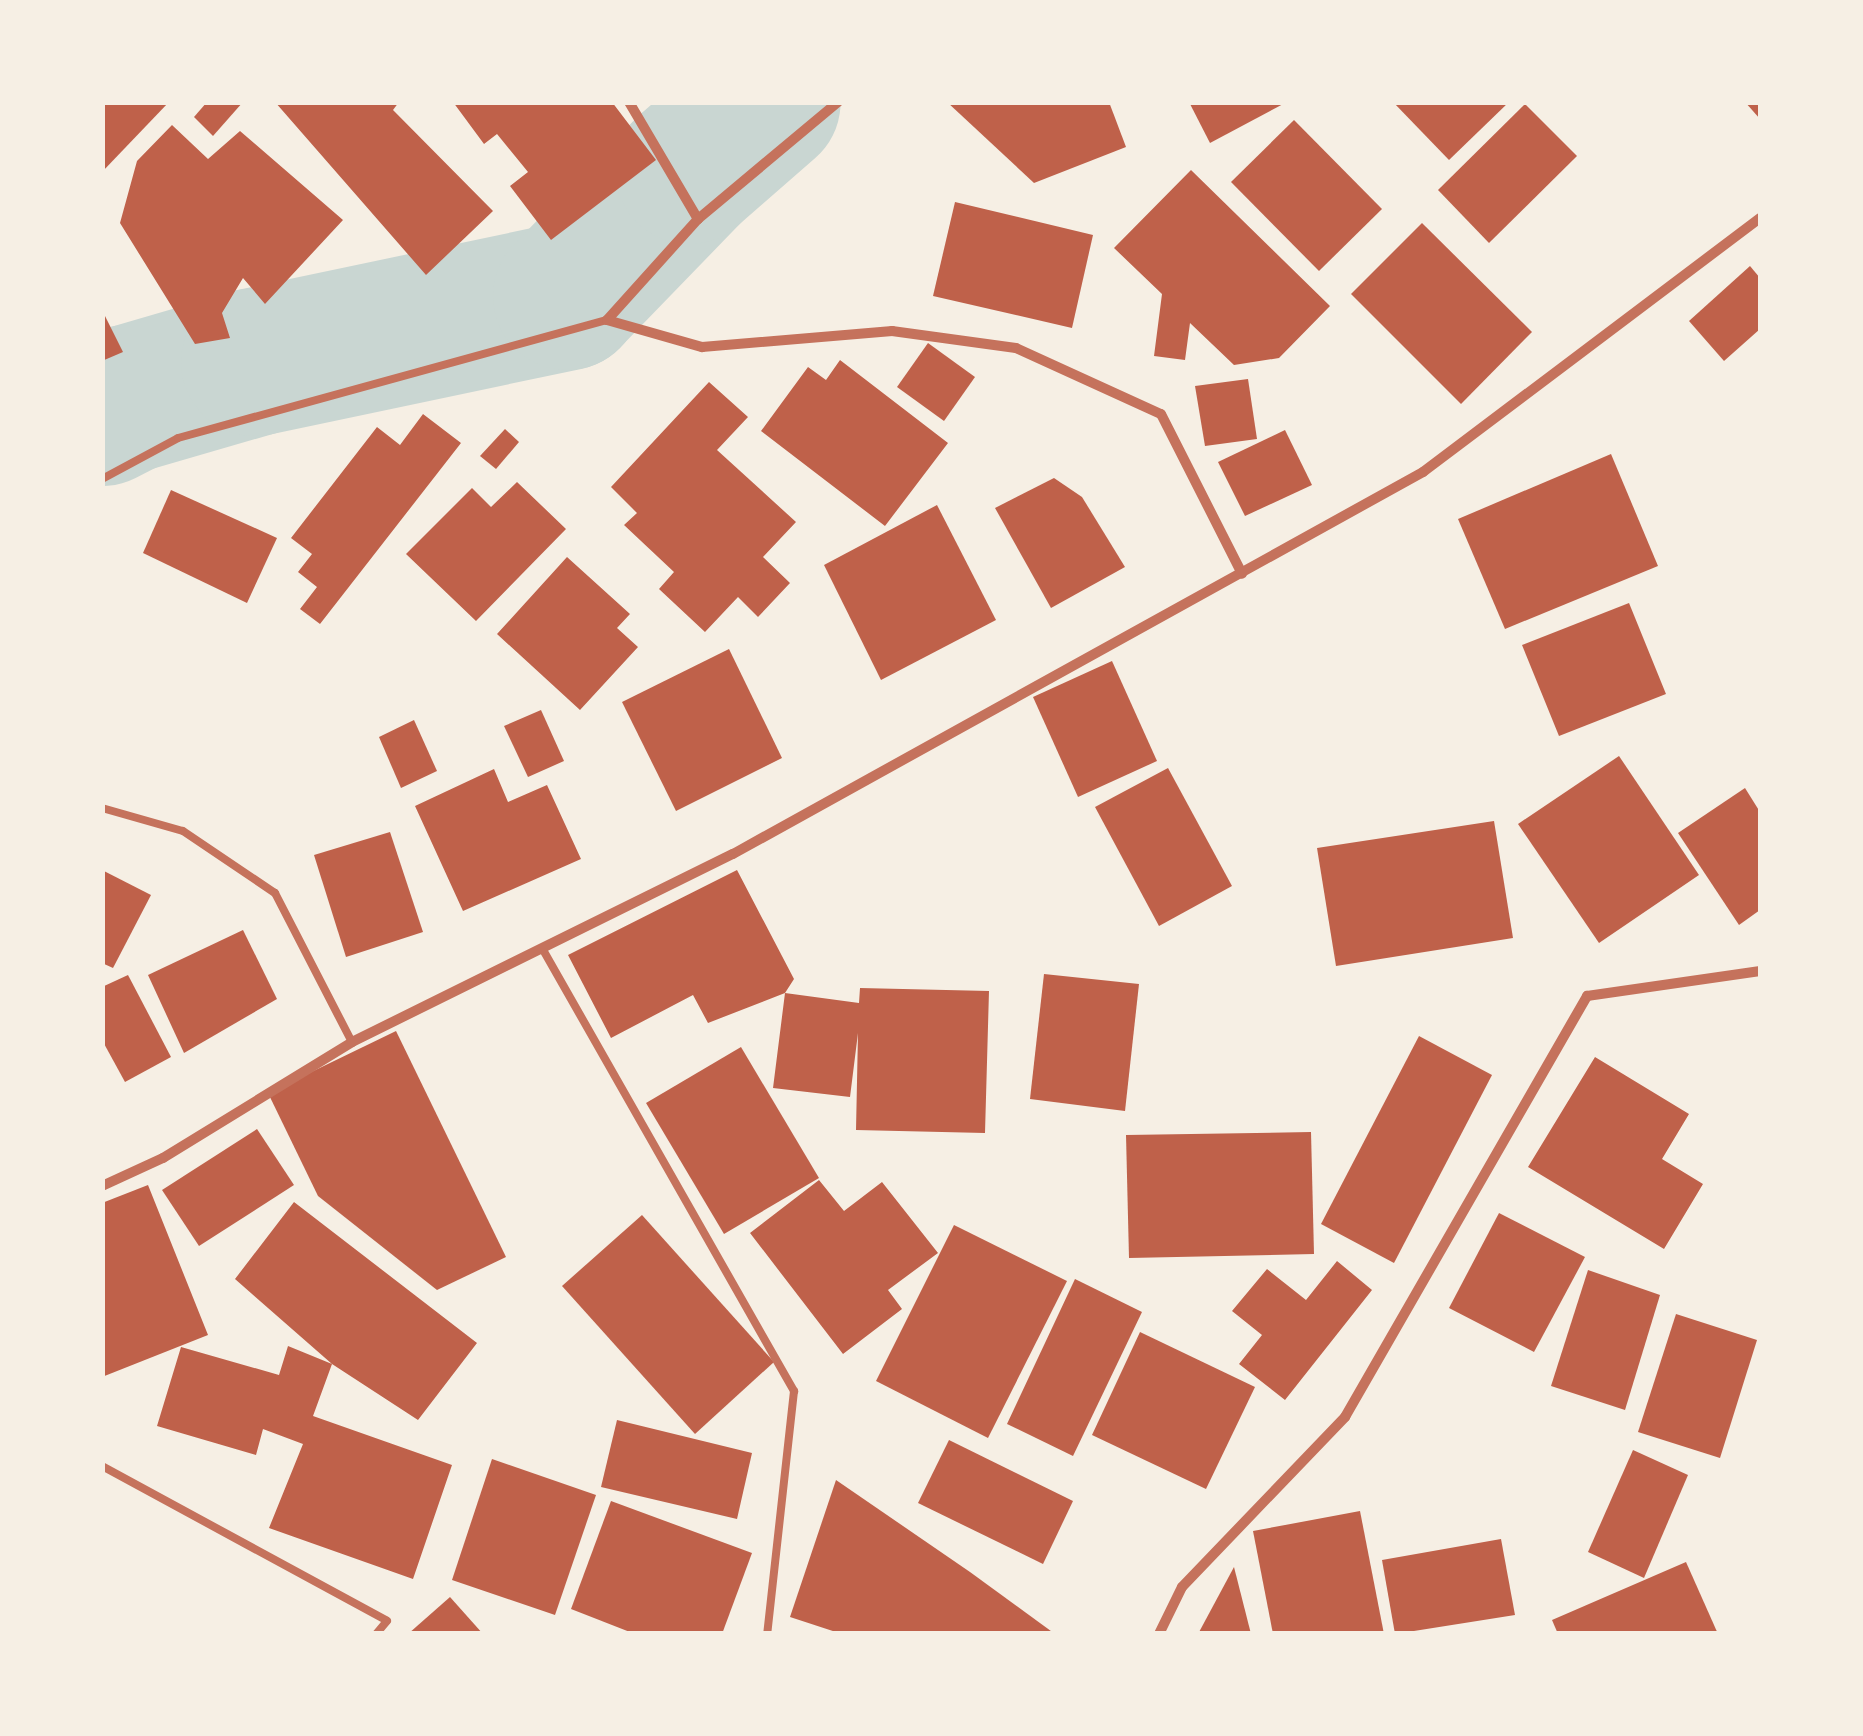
<!DOCTYPE html>
<html>
<head>
<meta charset="utf-8">
<style>
  body { margin:0 }
  #map { position:relative; width:1863px; height:1736px; overflow:hidden; background:#f6efe4; font-family:"Exo 2",sans-serif }
  div>[style] { position:absolute }
  [style*='--x'] { left:calc(var(--x)*1px); top:calc(var(--y)*1px); width:calc(var(--w)*1px); rotate:calc(var(--a)*1deg) }
  .river>* { height:148px; margin:-74px; padding:0 74px; transform-origin:74px; border-radius:74px; background:#c9d6d2 }
  .building>* { inset:0; background:#bf614a }
  .service>* { height:8px; margin:-4px; padding:0 4px; transform-origin:4px; border-radius:4px; background:#c5725c }
  .minor>* { height:10px; margin:-5px; padding:0 5px; transform-origin:5px; border-radius:5px; background:#c5725c }
  span { translate:-50% -50%; white-space:nowrap; text-align:center; line-height:1.15; -webkit-text-stroke:9px #f6efe4; paint-order:stroke }
  .frame { position:absolute; inset:0; border:105px solid #f6efe4; pointer-events:none }
</style>
</head>
<body>
<div id="map">
  <div class="river">
    <div style="--x:102;--y:412;--w:29;--a:-27"></div>
    <div style="--x:128;--y:399;--w:132;--a:-16.2"></div>
    <div style="--x:255;--y:362;--w:319;--a:-11.9"></div>
    <div style="--x:567;--y:296;--w:175;--a:-45.9"></div>
    <div style="--x:689;--y:170;--w:103;--a:-41.1"></div>
  </div>
  <div class="building">
    <div style="clip-path:polygon(102px 102px,169px 102px,102px 172px)"></div>
    <div style="clip-path:polygon(207px 102px,243px 102px,213px 136px,194px 117px)"></div>
    <div style="clip-path:polygon(275px 102px,399px 102px,393px 110px,493px 211px,426px 275px)"></div>
    <div style="clip-path:polygon(453px 102px,612px 102px,656px 160px,551px 240px,510px 186px,528px 172px,497px 134px,484px 144px)"></div>
    <div style="clip-path:polygon(947px 102px,1109px 102px,1126px 147px,1034px 183px)"></div>
    <div style="clip-path:polygon(1189px 102px,1287px 102px,1210px 143px)"></div>
    <div style="clip-path:polygon(1393px 102px,1509px 102px,1449px 160px)"></div>
    <div style="clip-path:polygon(1745px 102px,1760px 102px,1760px 119px)"></div>
    <div style="clip-path:polygon(1525px 104px,1577px 156px,1489px 243px,1438px 190px)"></div>
    <div style="clip-path:polygon(1294px 120px,1382px 209px,1319px 271px,1231px 182px)"></div>
    <div style="clip-path:polygon(172px 125px,208px 159px,240px 131px,343px 220px,265px 304px,243px 278px,222px 313px,230px 338px,195px 344px,120px 223px,137px 161px)"></div>
    <div style="clip-path:polygon(1191px 170px,1330px 306px,1279px 358px,1234px 365px,1190px 323px,1185px 360px,1154px 356px,1162px 294px,1114px 248px)"></div>
    <div style="clip-path:polygon(955px 202px,1093px 235px,1072px 328px,933px 296px)"></div>
    <div style="clip-path:polygon(1422px 223px,1532px 332px,1461px 404px,1351px 294px)"></div>
    <div style="clip-path:polygon(1750px 266px,1760px 278px,1760px 329px,1724px 361px,1689px 321px)"></div>
    <div style="clip-path:polygon(102px 310px,123px 352px,102px 361px)"></div>
    <div style="clip-path:polygon(928px 343px,975px 377px,944px 421px,897px 387px)"></div>
    <div style="clip-path:polygon(840px 360px,948px 443px,885px 526px,761px 431px,808px 367px,826px 380px)"></div>
    <div style="clip-path:polygon(1248px 379px,1257px 439px,1205px 446px,1195px 386px)"></div>
    <div style="clip-path:polygon(709px 382px,748px 417px,717px 450px,796px 522px,763px 557px,790px 583px,758px 617px,738px 597px,705px 632px,659px 589px,674px 572px,624px 525px,637px 513px,611px 487px)"></div>
    <div style="clip-path:polygon(423px 414px,461px 443px,320px 624px,300px 609px,317px 587px,298px 572px,312px 554px,291px 538px,377px 427px,400px 445px)"></div>
    <div style="clip-path:polygon(505px 429px,519px 442px,496px 469px,480px 456px)"></div>
    <div style="clip-path:polygon(1285px 430px,1312px 485px,1245px 516px,1218px 462px)"></div>
    <div style="clip-path:polygon(1611px 454px,1658px 566px,1505px 629px,1458px 519px)"></div>
    <div style="clip-path:polygon(1054px 478px,1082px 497px,1125px 567px,1051px 608px,995px 508px)"></div>
    <div style="clip-path:polygon(517px 482px,566px 529px,476px 621px,406px 554px,472px 488px,491px 507px)"></div>
    <div style="clip-path:polygon(171px 490px,277px 538px,247px 603px,143px 553px)"></div>
    <div style="clip-path:polygon(937px 505px,996px 620px,881px 680px,824px 565px)"></div>
    <div style="clip-path:polygon(567px 557px,630px 614px,617px 628px,638px 647px,580px 710px,497px 634px)"></div>
    <div style="clip-path:polygon(1629px 603px,1666px 694px,1559px 736px,1522px 645px)"></div>
    <div style="clip-path:polygon(729px 649px,782px 758px,676px 811px,622px 702px)"></div>
    <div style="clip-path:polygon(1112px 661px,1157px 761px,1078px 797px,1033px 697px)"></div>
    <div style="clip-path:polygon(541px 710px,564px 761px,528px 777px,504px 726px)"></div>
    <div style="clip-path:polygon(414px 720px,437px 771px,401px 788px,379px 737px)"></div>
    <div style="clip-path:polygon(1619px 756px,1699px 875px,1599px 943px,1518px 824px)"></div>
    <div style="clip-path:polygon(1168px 768px,1232px 886px,1159px 926px,1095px 807px)"></div>
    <div style="clip-path:polygon(494px 769px,508px 802px,547px 785px,581px 859px,463px 911px,415px 806px)"></div>
    <div style="clip-path:polygon(1745px 788px,1760px 812px,1760px 910px,1739px 925px,1678px 833px)"></div>
    <div style="clip-path:polygon(1494px 821px,1513px 938px,1336px 966px,1317px 848px)"></div>
    <div style="clip-path:polygon(390px 832px,423px 932px,346px 957px,314px 855px)"></div>
    <div style="clip-path:polygon(102px 870px,151px 895px,113px 968px,102px 963px)"></div>
    <div style="clip-path:polygon(737px 870px,794px 979px,785px 993px,708px 1023px,693px 995px,611px 1038px,568px 955px)"></div>
    <div style="clip-path:polygon(243px 930px,277px 999px,184px 1053px,148px 975px)"></div>
    <div style="clip-path:polygon(1044px 974px,1139px 984px,1125px 1111px,1030px 1099px)"></div>
    <div style="clip-path:polygon(128px 975px,171px 1057px,125px 1082px,102px 1040px,102px 987px)"></div>
    <div style="clip-path:polygon(860px 988px,989px 991px,985px 1133px,856px 1130px,858px 1033px,850px 1097px,773px 1088px,785px 993px,859px 1003px)"></div>
    <div style="clip-path:polygon(396px 1031px,506px 1257px,437px 1290px,318px 1196px,268px 1093px)"></div>
    <div style="clip-path:polygon(1419px 1036px,1492px 1075px,1394px 1263px,1321px 1224px)"></div>
    <div style="clip-path:polygon(741px 1047px,819px 1178px,724px 1234px,646px 1103px)"></div>
    <div style="clip-path:polygon(1595px 1057px,1689px 1114px,1662px 1159px,1703px 1184px,1664px 1249px,1528px 1167px)"></div>
    <div style="clip-path:polygon(257px 1129px,294px 1185px,199px 1246px,162px 1190px)"></div>
    <div style="clip-path:polygon(1311px 1132px,1314px 1254px,1129px 1258px,1126px 1135px)"></div>
    <div style="clip-path:polygon(819px 1180px,844px 1211px,882px 1182px,938px 1253px,888px 1290px,902px 1309px,843px 1354px,750px 1233px)"></div>
    <div style="clip-path:polygon(148px 1185px,208px 1335px,102px 1377px,102px 1203px)"></div>
    <div style="clip-path:polygon(294px 1202px,477px 1343px,418px 1420px,332px 1364px,313px 1416px,452px 1465px,413px 1579px,269px 1528px,303px 1444px,263px 1429px,256px 1455px,157px 1426px,181px 1347px,279px 1375px,288px 1346px,332px 1364px,235px 1279px)"></div>
    <div style="clip-path:polygon(1499px 1213px,1585px 1257px,1534px 1352px,1449px 1308px)"></div>
    <div style="clip-path:polygon(642px 1215px,774px 1362px,695px 1434px,562px 1286px)"></div>
    <div style="clip-path:polygon(954px 1225px,1067px 1281px,988px 1438px,876px 1381px)"></div>
    <div style="clip-path:polygon(1337px 1261px,1372px 1290px,1285px 1400px,1239px 1364px,1262px 1335px,1232px 1311px,1267px 1269px,1306px 1300px)"></div>
    <div style="clip-path:polygon(1588px 1270px,1660px 1295px,1625px 1410px,1551px 1386px)"></div>
    <div style="clip-path:polygon(1075px 1279px,1142px 1312px,1073px 1456px,1007px 1424px)"></div>
    <div style="clip-path:polygon(1676px 1314px,1757px 1340px,1720px 1458px,1638px 1432px)"></div>
    <div style="clip-path:polygon(1140px 1332px,1255px 1387px,1206px 1489px,1092px 1435px)"></div>
    <div style="clip-path:polygon(617px 1420px,752px 1453px,737px 1519px,601px 1487px)"></div>
    <div style="clip-path:polygon(949px 1440px,1073px 1501px,1043px 1564px,918px 1503px)"></div>
    <div style="clip-path:polygon(1633px 1450px,1688px 1475px,1644px 1578px,1588px 1552px)"></div>
    <div style="clip-path:polygon(492px 1459px,596px 1495px,555px 1615px,452px 1580px)"></div>
    <div style="clip-path:polygon(836px 1480px,970px 1572px,1055px 1634px,842px 1634px,790px 1617px)"></div>
    <div style="clip-path:polygon(611px 1501px,752px 1553px,722px 1634px,635px 1634px,571px 1609px)"></div>
    <div style="clip-path:polygon(1360px 1511px,1384px 1634px,1273px 1634px,1253px 1531px)"></div>
    <div style="clip-path:polygon(1501px 1539px,1515px 1615px,1395px 1634px,1382px 1560px)"></div>
    <div style="clip-path:polygon(1686px 1562px,1718px 1634px,1558px 1634px,1552px 1620px)"></div>
    <div style="clip-path:polygon(1234px 1567px,1251px 1634px,1198px 1634px)"></div>
    <div style="clip-path:polygon(450px 1597px,483px 1634px,408px 1634px)"></div>
  </div>
  <div class="service">
    <div style="--x:102;--y:479;--w:86;--a:-28.3"></div>
    <div style="--x:178;--y:438;--w:445;--a:-15.4"></div>
    <div style="--x:102;--y:808;--w:84;--a:15.9"></div>
    <div style="--x:183;--y:831;--w:111;--a:34"></div>
    <div style="--x:275;--y:893;--w:168;--a:62.7"></div>
    <div style="--x:542;--y:948;--w:510;--a:60.37"></div>
    <div style="--x:794;--y:1391;--w:244;--a:96.3"></div>
    <div style="--x:102;--y:1466;--w:324;--a:28.5"></div>
    <div style="--x:387;--y:1621;--w:17;--a:130"></div>
  </div>
  <div class="minor">
    <div style="--x:629;--y:102;--w:136;--a:59.5"></div>
    <div style="--x:838;--y:102;--w:182;--a:140.1"></div>
    <div style="--x:698;--y:219;--w:136;--a:132"></div>
    <div style="--x:607;--y:320;--w:99;--a:15.9"></div>
    <div style="--x:702;--y:347;--w:191;--a:-4.8"></div>
    <div style="--x:892;--y:331;--w:125;--a:7.8"></div>
    <div style="--x:1016;--y:348;--w:159;--a:24.5"></div>
    <div style="--x:1161;--y:414;--w:179;--a:63.1"></div>
    <div style="--x:102;--y:1186;--w:67;--a:-24.7"></div>
    <div style="--x:163;--y:1158;--w:222;--a:-31.5"></div>
    <div style="--x:352;--y:1042;--w:425;--a:-26.3"></div>
    <div style="--x:733;--y:854;--w:789;--a:-28.97"></div>
    <div style="--x:1423;--y:472;--w:422;--a:-37"></div>
    <div style="--x:1159;--y:1634;--w:52;--a:-63.9"></div>
    <div style="--x:1182;--y:1587;--w:236;--a:-46.2"></div>
    <div style="--x:1345;--y:1417;--w:486;--a:-60.1"></div>
    <div style="--x:1587;--y:996;--w:175;--a:-8.2"></div>
  </div>
  <div class="frame"></div>
</div>
</body>
</html>
